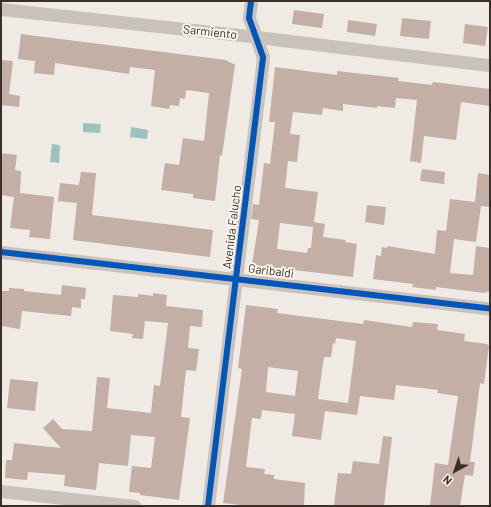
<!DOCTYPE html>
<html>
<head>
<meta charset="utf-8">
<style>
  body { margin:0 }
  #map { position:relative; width:491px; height:507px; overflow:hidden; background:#efeae4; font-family:Barlow,sans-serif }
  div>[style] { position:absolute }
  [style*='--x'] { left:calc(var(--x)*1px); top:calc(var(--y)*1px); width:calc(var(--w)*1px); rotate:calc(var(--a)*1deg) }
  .water>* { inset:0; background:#9ec0c1 }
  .building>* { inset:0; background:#c3afa5 }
  .minor>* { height:13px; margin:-6.5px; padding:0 6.5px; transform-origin:6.5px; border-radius:6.5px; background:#c9c2bc }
  .cycleway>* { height:6px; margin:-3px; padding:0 3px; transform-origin:3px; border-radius:3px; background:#0057b8 }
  span { translate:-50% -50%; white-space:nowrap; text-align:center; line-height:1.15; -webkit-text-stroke:4px #fbf5ec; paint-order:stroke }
  .street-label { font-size:12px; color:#3a2f2a }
  .frame { position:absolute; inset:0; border:2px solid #3a2f2a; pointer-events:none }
  .north { position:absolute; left:435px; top:451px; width:40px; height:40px; -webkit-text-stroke:3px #fbf5ec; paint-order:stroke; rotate:220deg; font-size:11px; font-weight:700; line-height:16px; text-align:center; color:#3a2f2a }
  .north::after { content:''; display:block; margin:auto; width:14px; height:18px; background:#3a2f2a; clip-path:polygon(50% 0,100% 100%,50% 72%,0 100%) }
</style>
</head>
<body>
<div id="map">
  <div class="water">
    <div style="clip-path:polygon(83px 123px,101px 124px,100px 133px,83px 132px)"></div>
    <div style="clip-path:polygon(131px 127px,148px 130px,147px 139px,130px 137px)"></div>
    <div style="clip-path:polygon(52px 144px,60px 145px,59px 163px,50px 162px)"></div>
  </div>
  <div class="building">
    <div style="clip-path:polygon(294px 10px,324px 14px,322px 28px,292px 24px)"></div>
    <div style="clip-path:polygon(402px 18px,431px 21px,429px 39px,400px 36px)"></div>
    <div style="clip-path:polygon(348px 20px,377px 24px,375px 36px,347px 32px)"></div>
    <div style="clip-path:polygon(465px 24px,488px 27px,485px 46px,463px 43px)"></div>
    <div style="clip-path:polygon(21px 34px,226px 60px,235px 65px,222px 156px,220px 155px,215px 201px,193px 198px,193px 194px,161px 190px,165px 163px,179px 165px,183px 138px,204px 141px,209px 93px,186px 90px,185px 99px,180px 98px,179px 106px,170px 105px,169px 109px,151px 106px,155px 70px,130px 67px,129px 74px,55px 63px,54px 75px,34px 73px,35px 61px,18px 59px)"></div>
    <div style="clip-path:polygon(1px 60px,13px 61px,9px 94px,20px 96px,19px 107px,1px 105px)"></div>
    <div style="clip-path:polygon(evenodd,275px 67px,337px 75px,337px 71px,399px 78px,398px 81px,432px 85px,433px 82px,490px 89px,490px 106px,461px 102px,456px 140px,424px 136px,421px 163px,410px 161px,417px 100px,396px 98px,395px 108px,377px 106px,377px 108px,343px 104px,343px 111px,323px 108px,322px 115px,293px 112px,290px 134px,300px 135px,297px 162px,288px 161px,285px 188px,318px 192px,314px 222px,325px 224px,323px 237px,346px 240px,345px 242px,357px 244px,353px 277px,252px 265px,259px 220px,251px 219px,253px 204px,259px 205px,264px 163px,270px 164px,275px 122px,269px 122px,275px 67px,280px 223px,313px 227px,311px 248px,308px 248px,307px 253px,277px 249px,280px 223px)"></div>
    <div style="clip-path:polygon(1px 153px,17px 155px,15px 170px,21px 171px,20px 193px,54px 197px,50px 239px,29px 237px,30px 230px,10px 228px,14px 197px,1px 195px)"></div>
    <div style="clip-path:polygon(422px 169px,445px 172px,444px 184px,420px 181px)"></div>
    <div style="clip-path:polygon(81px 172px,96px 173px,92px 215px,213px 230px,210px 257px,73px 240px,77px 203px,58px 201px,60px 183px,79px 185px)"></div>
    <div style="clip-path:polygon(478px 173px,490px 175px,490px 207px,481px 206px,476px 242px,454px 239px,450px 273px,473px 275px,476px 246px,490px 248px,490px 291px,484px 293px,436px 287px,436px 290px,412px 287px,413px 284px,373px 279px,376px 255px,381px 256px,382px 247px,387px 248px,388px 246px,435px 254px,437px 230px,446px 231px,450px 199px,475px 202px)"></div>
    <div style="clip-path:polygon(367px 205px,386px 207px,384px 225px,365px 222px)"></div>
    <div style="clip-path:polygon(62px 285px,86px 288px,85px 299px,81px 299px,81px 308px,72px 307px,71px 316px,22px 311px,20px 329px,1px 326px,1px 291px,9px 291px,9px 288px,24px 289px,24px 291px,61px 295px)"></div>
    <div style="clip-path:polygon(153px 293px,167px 295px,166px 306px,203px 310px,202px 327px,190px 326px,188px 348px,199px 349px,196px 371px,186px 370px,181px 417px,190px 418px,179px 500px,140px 495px,140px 493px,129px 492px,132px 466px,151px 468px,155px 437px,131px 435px,128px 466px,99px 463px,96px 490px,64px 486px,65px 475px,28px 472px,27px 480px,5px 478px,6px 460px,12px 460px,14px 443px,61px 448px,43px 428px,53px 419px,62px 429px,92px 431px,97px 377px,110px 378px,107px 408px,151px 413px,154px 385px,160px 386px,168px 323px,145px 321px,143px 339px,132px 338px,133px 334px,110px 331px,113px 295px,138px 297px,138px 294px,153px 296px)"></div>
    <div style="clip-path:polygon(evenodd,246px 305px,278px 309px,277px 313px,363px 324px,364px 320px,412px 327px,413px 322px,438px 324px,437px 330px,465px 334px,464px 341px,487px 344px,489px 346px,484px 384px,480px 383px,470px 462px,475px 462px,473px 476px,465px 475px,460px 506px,430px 506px,435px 463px,448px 465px,458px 396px,437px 393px,438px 390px,396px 385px,394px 400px,360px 396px,357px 415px,325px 411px,321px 440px,292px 436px,295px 414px,262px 410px,261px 419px,252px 418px,246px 467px,265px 469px,264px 474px,274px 475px,274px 479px,305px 483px,304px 506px,248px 506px,223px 503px,242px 369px,238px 368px,246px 305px,336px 338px,356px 341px,348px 403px,318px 399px,324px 357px,331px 357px,333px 343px,335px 344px,336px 338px,246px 305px,268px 367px,298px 371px,295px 396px,266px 392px,268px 367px)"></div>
    <div style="clip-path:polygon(10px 379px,38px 382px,35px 411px,7px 408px)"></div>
    <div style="clip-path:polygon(383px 436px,392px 437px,384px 506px,334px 505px,338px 473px,351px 474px,353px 461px,379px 464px)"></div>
  </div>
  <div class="minor">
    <div style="--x:1;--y:9;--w:258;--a:6.2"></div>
    <div style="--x:257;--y:37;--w:235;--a:6.9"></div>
    <div style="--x:1;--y:252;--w:492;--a:6.6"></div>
    <div style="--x:1;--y:491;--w:134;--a:6.4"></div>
    <div style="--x:208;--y:506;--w:452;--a:-83"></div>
    <div style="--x:263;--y:57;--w:41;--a:-109.7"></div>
    <div style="--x:249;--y:18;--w:17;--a:-83"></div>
  </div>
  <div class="cycleway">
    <div style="--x:1;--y:252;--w:492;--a:6.6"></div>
    <div style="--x:208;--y:506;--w:452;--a:-83"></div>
    <div style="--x:263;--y:57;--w:41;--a:-109.7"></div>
    <div style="--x:249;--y:18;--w:17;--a:-83"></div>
  </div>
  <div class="street-label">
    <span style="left:210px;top:32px;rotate:6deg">Sarmiento</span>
    <span style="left:232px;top:227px;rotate:-83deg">Avenida Falucho</span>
    <span style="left:271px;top:271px;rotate:7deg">Garibaldi</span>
  </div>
  <div class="frame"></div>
  <div class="north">N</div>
</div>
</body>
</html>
